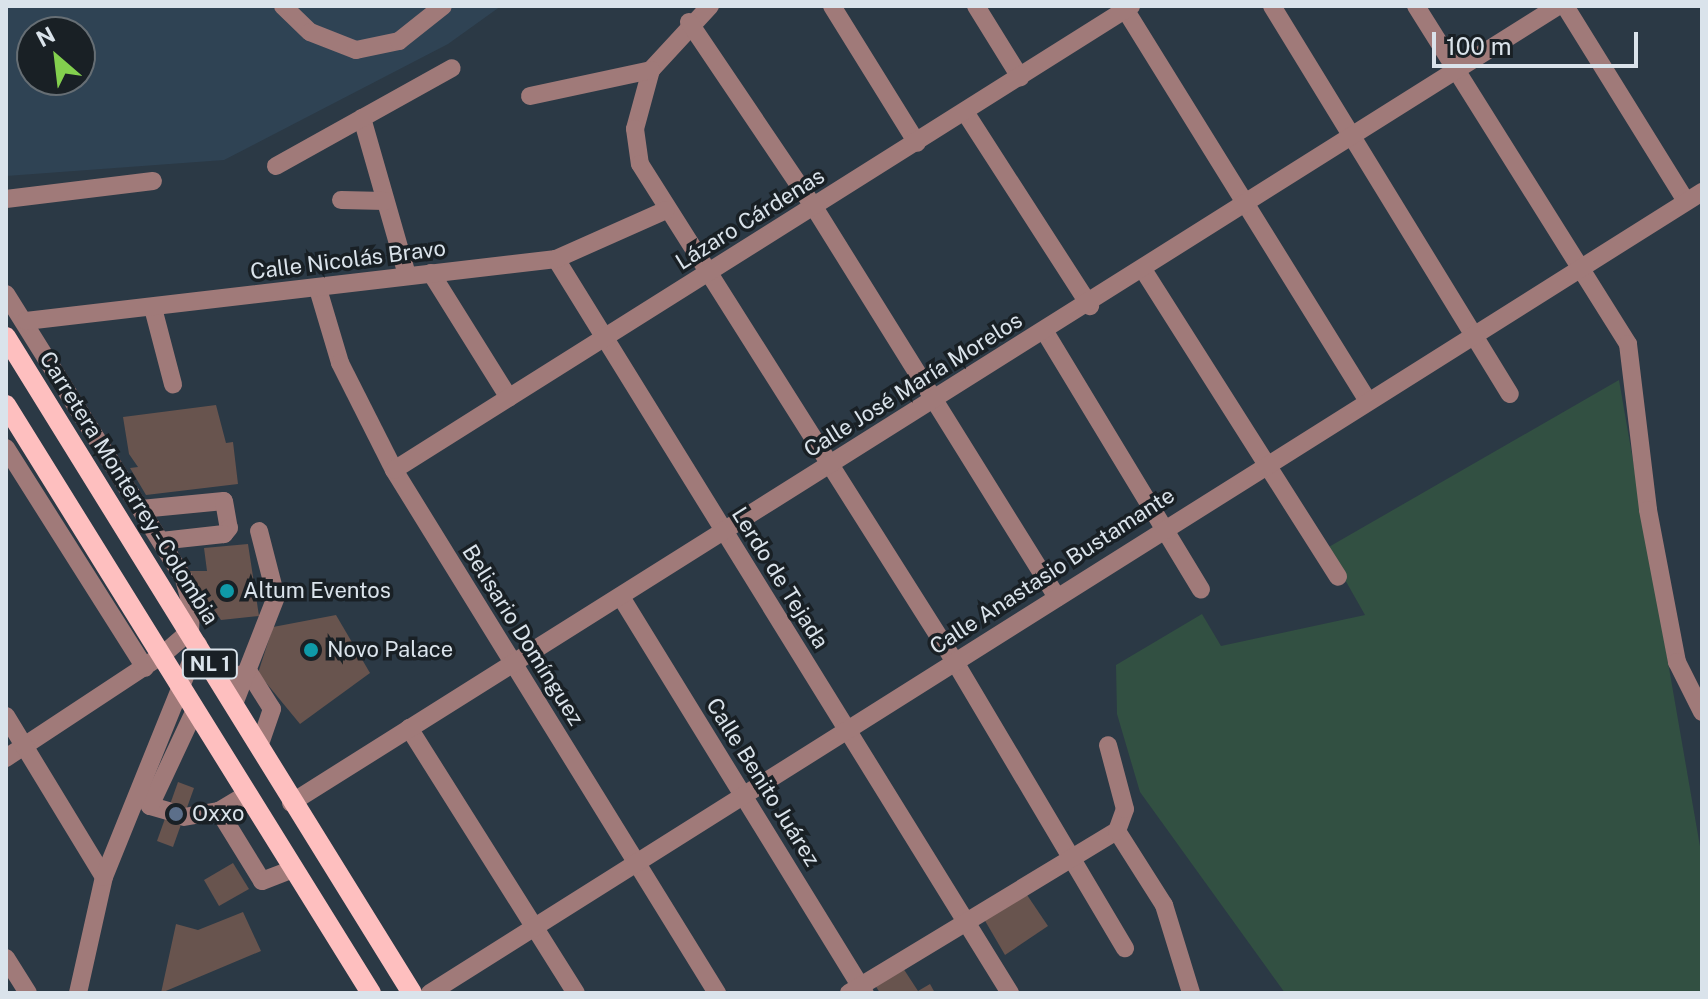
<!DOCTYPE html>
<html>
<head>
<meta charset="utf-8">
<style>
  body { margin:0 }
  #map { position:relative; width:1708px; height:999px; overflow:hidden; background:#2b3945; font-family:"Public Sans",sans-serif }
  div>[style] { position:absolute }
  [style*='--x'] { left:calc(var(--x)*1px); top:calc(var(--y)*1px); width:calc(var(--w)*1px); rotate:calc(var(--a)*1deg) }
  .built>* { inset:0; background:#2f4354 }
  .green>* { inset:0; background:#325042 }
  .building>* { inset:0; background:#68544e }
  .minor>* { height:18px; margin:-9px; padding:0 9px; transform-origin:9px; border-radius:9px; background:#a07a79 }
  .major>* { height:20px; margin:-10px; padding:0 10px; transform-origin:10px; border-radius:10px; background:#febfbf }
  .dots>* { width:22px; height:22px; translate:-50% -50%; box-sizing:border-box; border:4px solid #192025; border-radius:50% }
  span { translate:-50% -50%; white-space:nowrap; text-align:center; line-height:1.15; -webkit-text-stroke:7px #192025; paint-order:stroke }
  .shield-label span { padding:2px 6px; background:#192025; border:2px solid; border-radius:6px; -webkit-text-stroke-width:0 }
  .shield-label { font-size:20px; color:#dae3eb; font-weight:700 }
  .street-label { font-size:22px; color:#dae3eb }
  .poi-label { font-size:22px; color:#dae3eb }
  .left { translate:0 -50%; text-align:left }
  .frame { position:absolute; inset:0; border:8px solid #dae3eb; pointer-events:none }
  .north { position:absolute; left:16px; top:16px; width:80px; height:80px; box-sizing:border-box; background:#192025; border:2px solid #666e74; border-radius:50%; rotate:332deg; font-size:22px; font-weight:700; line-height:32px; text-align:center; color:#dae3eb }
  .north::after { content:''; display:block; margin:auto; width:28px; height:36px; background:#83d04e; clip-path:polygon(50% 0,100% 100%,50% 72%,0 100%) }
  .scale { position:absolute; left:1432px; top:32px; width:206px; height:36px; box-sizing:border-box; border:4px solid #dae3eb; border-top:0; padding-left:10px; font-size:24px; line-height:28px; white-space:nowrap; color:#dae3eb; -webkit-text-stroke:6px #192025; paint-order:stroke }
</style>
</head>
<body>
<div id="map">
  <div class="built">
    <div style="clip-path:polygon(evenodd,6px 6px,501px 6px,448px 44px,224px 160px,6px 176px,6px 6px,32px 32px,80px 32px,80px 80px,32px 80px,32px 32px)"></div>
  </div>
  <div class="green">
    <div style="clip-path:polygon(1619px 380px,1702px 858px,1702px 993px,1285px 993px,1140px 792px,1117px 714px,1116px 665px,1202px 614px,1221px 646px,1365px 615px,1327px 548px)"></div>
  </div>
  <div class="building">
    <div style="clip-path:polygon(216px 405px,226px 443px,233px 442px,238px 484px,146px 495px,130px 468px,138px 467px,129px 454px,123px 417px)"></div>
    <div style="clip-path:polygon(248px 544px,259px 616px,221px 620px,187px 571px,207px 571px,204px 548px)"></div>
    <div style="clip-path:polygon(336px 615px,370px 673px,300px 724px,258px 673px,273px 627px)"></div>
    <div style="clip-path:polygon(178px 782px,194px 788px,173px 847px,157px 841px)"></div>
    <div style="clip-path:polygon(233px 863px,249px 889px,219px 906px,204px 880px)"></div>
    <div style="clip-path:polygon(1025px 892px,1048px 926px,1005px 955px,984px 919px)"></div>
    <div style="clip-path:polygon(243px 912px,261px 951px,161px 993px,176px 924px,198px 930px)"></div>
    <div style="clip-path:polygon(903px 968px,918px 991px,930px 984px,935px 993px,880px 993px,875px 985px)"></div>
  </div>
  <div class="minor">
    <div style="--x:283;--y:6;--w:37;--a:44"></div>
    <div style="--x:310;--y:32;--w:49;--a:21.4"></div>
    <div style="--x:356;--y:50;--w:44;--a:-11.8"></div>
    <div style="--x:399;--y:41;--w:56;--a:-38.5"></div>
    <div style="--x:710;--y:6;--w:87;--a:132.7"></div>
    <div style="--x:651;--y:70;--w:61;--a:105.2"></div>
    <div style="--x:635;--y:129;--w:35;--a:82"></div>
    <div style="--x:640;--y:164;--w:589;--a:57.69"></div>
    <div style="--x:955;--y:662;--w:333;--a:59.3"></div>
    <div style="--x:832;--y:6;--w:161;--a:58.2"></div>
    <div style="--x:976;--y:6;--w:84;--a:58.2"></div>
    <div style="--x:1123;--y:6;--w:463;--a:58.2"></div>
    <div style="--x:1272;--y:6;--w:455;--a:58.5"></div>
    <div style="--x:1416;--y:6;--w:399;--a:57.9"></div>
    <div style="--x:1628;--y:344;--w:167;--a:83.1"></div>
    <div style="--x:1648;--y:510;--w:155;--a:79.2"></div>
    <div style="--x:1677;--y:662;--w:56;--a:63.4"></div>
    <div style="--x:1565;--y:6;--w:229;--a:58.2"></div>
    <div style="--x:689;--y:22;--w:223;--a:56"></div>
    <div style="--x:814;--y:207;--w:460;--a:58.1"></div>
    <div style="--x:530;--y:96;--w:124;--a:-12.1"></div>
    <div style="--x:965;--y:112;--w:231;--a:57.2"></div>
    <div style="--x:362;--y:118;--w:163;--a:74"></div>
    <div style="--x:276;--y:166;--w:201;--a:-29.1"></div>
    <div style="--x:6;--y:199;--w:148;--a:-7"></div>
    <div style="--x:341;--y:200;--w:44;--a:1.3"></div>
    <div style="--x:556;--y:259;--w:863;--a:58.26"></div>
    <div style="--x:1144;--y:271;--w:362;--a:57.6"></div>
    <div style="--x:431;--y:273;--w:147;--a:58"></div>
    <div style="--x:318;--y:289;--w:77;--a:73.4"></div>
    <div style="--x:340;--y:363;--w:120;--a:63.2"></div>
    <div style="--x:394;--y:470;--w:615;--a:58.3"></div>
    <div style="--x:6;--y:294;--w:336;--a:58"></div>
    <div style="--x:184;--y:579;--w:27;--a:75"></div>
    <div style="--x:191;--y:605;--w:26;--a:92"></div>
    <div style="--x:190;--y:631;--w:37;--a:139"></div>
    <div style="--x:162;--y:655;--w:187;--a:146.6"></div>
    <div style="--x:153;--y:308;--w:79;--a:75.3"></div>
    <div style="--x:26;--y:321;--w:534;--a:-6.67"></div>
    <div style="--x:556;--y:259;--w:120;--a:-24"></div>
    <div style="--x:1045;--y:332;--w:301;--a:58.8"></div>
    <div style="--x:6;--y:448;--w:260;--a:57.7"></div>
    <div style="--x:394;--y:470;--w:871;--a:-32.19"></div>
    <div style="--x:141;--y:509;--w:83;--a:-5.5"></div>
    <div style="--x:224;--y:501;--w:27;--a:80"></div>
    <div style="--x:229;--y:528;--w:8;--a:130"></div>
    <div style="--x:224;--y:534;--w:63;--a:173.7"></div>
    <div style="--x:621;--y:597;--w:465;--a:58.4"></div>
    <div style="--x:217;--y:676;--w:33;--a:-3"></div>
    <div style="--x:250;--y:674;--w:41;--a:57.8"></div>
    <div style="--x:272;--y:709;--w:39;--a:109"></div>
    <div style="--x:234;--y:704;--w:115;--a:-68.6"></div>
    <div style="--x:276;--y:597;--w:68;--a:-104.4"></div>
    <div style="--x:6;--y:716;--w:188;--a:58.7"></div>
    <div style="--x:409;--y:728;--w:313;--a:57.8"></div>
    <div style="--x:291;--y:803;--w:1497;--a:-32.17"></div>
    <div style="--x:168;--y:811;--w:19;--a:-164"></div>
    <div style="--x:150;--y:806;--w:106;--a:-64.9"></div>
    <div style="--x:219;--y:811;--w:82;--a:58.4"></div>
    <div style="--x:262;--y:881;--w:33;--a:-21"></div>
    <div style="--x:184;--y:817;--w:36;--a:-10"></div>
    <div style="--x:219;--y:811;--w:33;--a:-31"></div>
    <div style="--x:1117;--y:831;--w:88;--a:57.6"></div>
    <div style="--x:1164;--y:905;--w:92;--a:72.9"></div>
    <div style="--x:6;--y:958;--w:41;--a:57.8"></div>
    <div style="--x:78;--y:993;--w:119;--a:-77.4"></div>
    <div style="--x:104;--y:877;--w:251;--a:-68"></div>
    <div style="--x:430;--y:993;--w:1503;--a:-32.2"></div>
    <div style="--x:849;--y:993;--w:313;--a:-31.2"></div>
    <div style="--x:1117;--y:831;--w:23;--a:-70"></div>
    <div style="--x:1125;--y:809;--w:66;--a:-104.9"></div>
  </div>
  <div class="major">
    <div style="--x:6;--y:337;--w:771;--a:58.25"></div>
    <div style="--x:6;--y:405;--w:692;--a:58.17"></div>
  </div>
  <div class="dots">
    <div style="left:227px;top:591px;background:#0f9aa8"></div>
    <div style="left:311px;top:650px;background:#0f9aa8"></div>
    <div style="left:176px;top:814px;background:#5c6f8a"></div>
  </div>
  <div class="shield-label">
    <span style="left:210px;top:664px">NL 1</span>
  </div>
  <div class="street-label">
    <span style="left:750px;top:219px;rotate:-32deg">Lázaro Cárdenas</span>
    <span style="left:348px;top:260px;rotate:-7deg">Calle Nicolás Bravo</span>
    <span style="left:913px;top:385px;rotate:-32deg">Calle José María Morelos</span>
    <span style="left:129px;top:488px;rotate:58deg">Carretera Monterrey - Colombia</span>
    <span style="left:1052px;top:571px;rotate:-33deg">Calle Anastasio Bustamante</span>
    <span style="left:780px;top:578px;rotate:58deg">Lerdo de Tejada</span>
    <span style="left:523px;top:635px;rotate:58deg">Belisario Domínguez</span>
    <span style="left:763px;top:782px;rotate:58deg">Calle Benito Juárez</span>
  </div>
  <div class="poi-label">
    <span class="left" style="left:243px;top:591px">Altum Eventos</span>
    <span class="left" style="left:327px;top:650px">Novo Palace</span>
    <span class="left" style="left:192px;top:814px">Oxxo</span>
  </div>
  <div class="frame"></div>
  <div class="north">N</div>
  <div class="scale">100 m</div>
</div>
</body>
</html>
